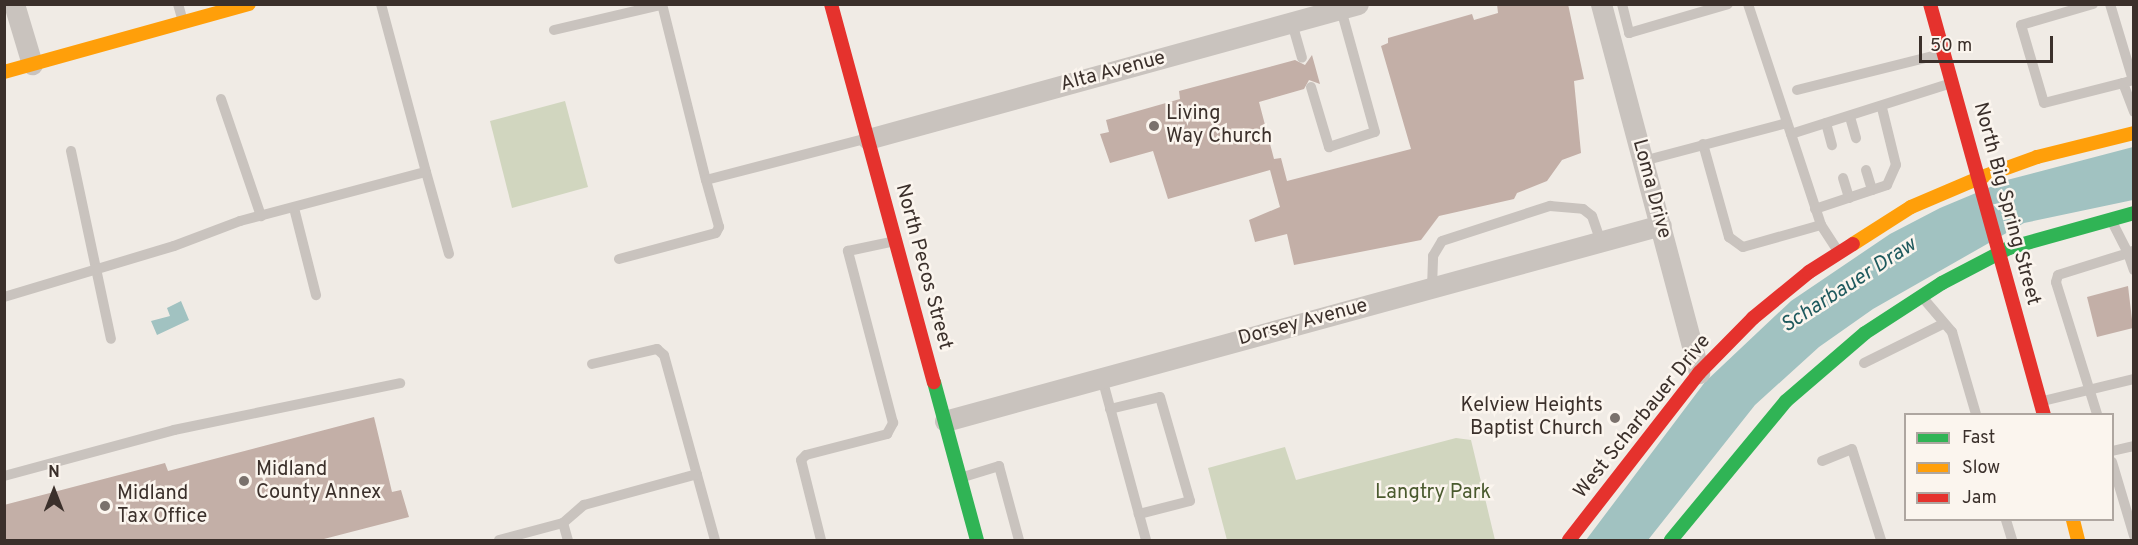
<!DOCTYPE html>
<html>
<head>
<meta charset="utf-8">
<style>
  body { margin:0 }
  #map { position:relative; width:2138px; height:545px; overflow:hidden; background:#f0ebe5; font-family:Overpass,sans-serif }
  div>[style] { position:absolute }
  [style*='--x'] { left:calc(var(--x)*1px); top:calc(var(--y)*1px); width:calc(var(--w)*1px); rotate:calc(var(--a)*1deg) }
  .green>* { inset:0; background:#d1d6bf }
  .water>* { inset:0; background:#a1c2c1 }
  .building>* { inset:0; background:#c3afa7 }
  .lane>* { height:10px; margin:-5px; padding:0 5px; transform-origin:5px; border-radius:5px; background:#c9c3be }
  .street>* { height:21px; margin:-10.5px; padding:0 10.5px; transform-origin:10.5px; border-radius:10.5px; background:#c9c3be }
  .fast>* { height:14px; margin:-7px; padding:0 7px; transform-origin:7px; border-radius:7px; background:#30b455 }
  .slow>* { height:14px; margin:-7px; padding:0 7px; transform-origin:7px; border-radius:7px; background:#ff9f0a }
  .jam>* { height:14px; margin:-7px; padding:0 7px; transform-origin:7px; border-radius:7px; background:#e5322d }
  .dots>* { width:16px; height:16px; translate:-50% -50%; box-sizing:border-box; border:3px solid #fbf5ee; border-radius:50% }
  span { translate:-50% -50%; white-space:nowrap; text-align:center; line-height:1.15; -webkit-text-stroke:5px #fbf5ee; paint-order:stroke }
  .street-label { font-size:20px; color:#3b302b }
  .poi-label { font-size:20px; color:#3b302b }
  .left { translate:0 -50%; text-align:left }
  .right { translate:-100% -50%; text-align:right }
  .park-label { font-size:20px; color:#4a5a2e }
  .water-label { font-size:21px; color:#1f5a5e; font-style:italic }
  .frame { position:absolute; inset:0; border:6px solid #3b302b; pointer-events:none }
  .legend { position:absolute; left:1904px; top:413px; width:210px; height:108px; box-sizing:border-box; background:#fbf5ee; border:2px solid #aea6a0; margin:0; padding:8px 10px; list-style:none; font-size:18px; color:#3b302b }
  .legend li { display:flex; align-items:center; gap:12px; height:30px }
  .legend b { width:30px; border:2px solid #aea6a0 }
  .north { position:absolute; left:24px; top:461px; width:60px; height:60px; -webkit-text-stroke:4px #fbf5ee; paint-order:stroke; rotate:0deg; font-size:16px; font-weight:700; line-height:24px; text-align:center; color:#3b302b }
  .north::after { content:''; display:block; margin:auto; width:21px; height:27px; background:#3b302b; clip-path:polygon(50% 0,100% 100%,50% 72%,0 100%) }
  .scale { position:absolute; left:1919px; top:36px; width:134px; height:27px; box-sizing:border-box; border:3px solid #3b302b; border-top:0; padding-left:8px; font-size:18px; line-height:21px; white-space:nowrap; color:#3b302b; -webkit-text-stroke:4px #fbf5ee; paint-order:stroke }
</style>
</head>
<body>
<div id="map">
  <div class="green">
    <div style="clip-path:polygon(565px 101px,588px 187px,512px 208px,490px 121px)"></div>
    <div style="clip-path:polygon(1456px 438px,1471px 440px,1495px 540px,1227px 540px,1208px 468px,1285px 447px,1296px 480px)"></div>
  </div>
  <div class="water">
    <div style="clip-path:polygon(2133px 147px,2133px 200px,2024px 223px,1873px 309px,1819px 347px,1755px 405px,1648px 540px,1586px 540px,1705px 382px,1791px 301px,1890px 234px,1940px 208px,2007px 180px)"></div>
    <div style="clip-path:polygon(181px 301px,189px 320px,157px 335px,151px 321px,170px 316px,167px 308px)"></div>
  </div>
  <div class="building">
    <div style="clip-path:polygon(1497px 4px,1568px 4px,1584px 79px,1574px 81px,1581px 153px,1562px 160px,1547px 181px,1517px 193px,1514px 199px,1439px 216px,1421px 240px,1294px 265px,1287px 234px,1255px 242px,1249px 220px,1280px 207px,1270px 170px,1168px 199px,1153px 151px,1110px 163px,1100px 134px,1109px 132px,1106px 120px,1180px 99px,1179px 91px,1295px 60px,1305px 65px,1312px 55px,1320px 84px,1309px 80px,1304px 89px,1259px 102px,1274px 159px,1281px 158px,1287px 181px,1411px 149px,1381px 46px,1388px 43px,1388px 38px,1472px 14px,1474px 20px,1498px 13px)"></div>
    <div style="clip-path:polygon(2128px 286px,2133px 328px,2097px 337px,2087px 297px)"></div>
    <div style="clip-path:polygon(374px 417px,392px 492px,401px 490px,409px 517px,320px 540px,6px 540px,4px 505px,165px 463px,168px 471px)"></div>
  </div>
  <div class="lane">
    <div style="--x:178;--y:4;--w:19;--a:74"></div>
    <div style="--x:662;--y:4;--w:181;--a:76"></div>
    <div style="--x:706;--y:180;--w:164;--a:-14.5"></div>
    <div style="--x:1622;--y:4;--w:30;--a:76"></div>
    <div style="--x:1629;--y:33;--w:103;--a:-16.3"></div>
    <div style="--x:1748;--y:4;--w:233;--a:71.7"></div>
    <div style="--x:2093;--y:4;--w:75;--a:163.7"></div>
    <div style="--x:2021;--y:25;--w:81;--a:73.6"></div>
    <div style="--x:2044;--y:103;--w:81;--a:-14.2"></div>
    <div style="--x:2123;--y:83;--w:31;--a:69"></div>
    <div style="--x:2110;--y:4;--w:79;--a:73.2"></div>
    <div style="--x:2133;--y:80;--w:10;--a:163"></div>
    <div style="--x:1292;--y:23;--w:36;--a:74"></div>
    <div style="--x:554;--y:30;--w:110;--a:-13.2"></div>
    <div style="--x:1311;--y:87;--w:63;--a:73.3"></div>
    <div style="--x:1329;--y:147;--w:48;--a:-18.1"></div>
    <div style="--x:1375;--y:132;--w:128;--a:-105.5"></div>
    <div style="--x:1797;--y:90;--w:148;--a:-14"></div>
    <div style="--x:221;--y:99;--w:124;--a:71.1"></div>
    <div style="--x:1850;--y:117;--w:22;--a:74"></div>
    <div style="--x:1826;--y:123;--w:23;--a:75"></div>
    <div style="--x:1791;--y:134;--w:166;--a:-17.6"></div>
    <div style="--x:1703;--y:144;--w:97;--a:74.4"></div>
    <div style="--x:1729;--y:237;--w:17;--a:36"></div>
    <div style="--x:1743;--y:247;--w:81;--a:-15.8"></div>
    <div style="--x:1821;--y:225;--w:31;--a:57"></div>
    <div style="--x:71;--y:151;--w:192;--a:78"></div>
    <div style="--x:1643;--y:161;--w:149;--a:-14.8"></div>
    <div style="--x:1866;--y:170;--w:21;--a:73"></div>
    <div style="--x:426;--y:172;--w:85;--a:74.3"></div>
    <div style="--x:1843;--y:178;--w:21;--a:73"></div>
    <div style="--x:294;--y:208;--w:90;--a:75.8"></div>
    <div style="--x:1815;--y:209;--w:76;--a:-18.4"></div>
    <div style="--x:1887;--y:185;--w:22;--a:-66"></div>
    <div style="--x:1896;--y:165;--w:59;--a:-103.8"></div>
    <div style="--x:2133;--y:251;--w:5;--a:158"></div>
    <div style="--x:2128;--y:253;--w:18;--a:71"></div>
    <div style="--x:619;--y:259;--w:100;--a:-15"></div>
    <div style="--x:716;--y:233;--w:7;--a:-63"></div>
    <div style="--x:719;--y:227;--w:49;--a:-105.5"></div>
    <div style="--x:1432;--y:288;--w:32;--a:-88"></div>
    <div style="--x:1433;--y:256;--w:17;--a:-59"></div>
    <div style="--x:1442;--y:241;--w:114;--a:-18"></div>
    <div style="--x:1550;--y:206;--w:33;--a:5"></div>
    <div style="--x:1583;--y:209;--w:11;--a:38"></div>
    <div style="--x:1592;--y:216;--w:28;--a:71"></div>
    <div style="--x:4;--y:297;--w:177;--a:-16.7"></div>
    <div style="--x:174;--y:246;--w:71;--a:-20.7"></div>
    <div style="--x:240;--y:221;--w:192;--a:-14.8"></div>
    <div style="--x:426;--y:172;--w:174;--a:-105"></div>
    <div style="--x:1923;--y:298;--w:45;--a:49.5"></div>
    <div style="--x:1952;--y:332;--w:85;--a:73.7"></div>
    <div style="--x:1864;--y:363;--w:88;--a:-26.3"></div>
    <div style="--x:592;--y:364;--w:67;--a:-13"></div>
    <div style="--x:657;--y:349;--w:9;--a:41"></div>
    <div style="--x:664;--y:355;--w:192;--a:74.6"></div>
    <div style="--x:1102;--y:378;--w:168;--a:74.8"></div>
    <div style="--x:2043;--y:401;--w:94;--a:-13.6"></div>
    <div style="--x:1110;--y:409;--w:51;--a:-13.5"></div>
    <div style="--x:1160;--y:397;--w:108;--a:73.9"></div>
    <div style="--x:1190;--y:501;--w:53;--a:165.7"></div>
    <div style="--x:2097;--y:414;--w:138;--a:-107.3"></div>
    <div style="--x:2056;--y:282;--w:7;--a:-74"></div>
    <div style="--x:2058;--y:275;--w:73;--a:-17.4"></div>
    <div style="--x:2128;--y:253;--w:36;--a:-117"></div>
    <div style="--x:2112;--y:451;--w:23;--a:-13"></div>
    <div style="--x:1822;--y:461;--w:32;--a:-22"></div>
    <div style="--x:1852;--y:449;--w:96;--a:72.3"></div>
    <div style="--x:2112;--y:462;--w:77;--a:73.4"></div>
    <div style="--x:4;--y:476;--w:176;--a:-15.1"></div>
    <div style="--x:174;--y:430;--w:231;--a:-11.7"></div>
    <div style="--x:960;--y:478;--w:41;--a:-17.1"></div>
    <div style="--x:999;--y:466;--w:77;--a:74.9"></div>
    <div style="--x:2006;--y:520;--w:21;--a:73"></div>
    <div style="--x:563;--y:523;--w:28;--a:-41"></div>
    <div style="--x:584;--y:505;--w:117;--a:-15.3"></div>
    <div style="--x:499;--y:540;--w:66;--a:-14.9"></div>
    <div style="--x:563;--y:523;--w:18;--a:74"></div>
    <div style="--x:821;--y:540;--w:82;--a:-104"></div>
    <div style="--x:801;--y:460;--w:7;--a:-45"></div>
    <div style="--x:806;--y:455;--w:84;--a:-14.5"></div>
    <div style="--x:887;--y:434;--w:13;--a:-61"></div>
    <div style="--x:893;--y:423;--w:178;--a:-104.7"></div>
    <div style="--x:848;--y:251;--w:49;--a:-11.8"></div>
  </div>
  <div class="street">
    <div style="--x:14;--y:4;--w:63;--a:73.3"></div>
    <div style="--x:1601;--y:4;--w:382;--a:75.1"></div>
    <div style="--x:868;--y:139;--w:508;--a:-15.4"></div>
    <div style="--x:945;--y:421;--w:742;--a:-15.31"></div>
  </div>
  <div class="fast">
    <div style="--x:934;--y:382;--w:164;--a:74.8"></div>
    <div style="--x:1671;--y:540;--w:180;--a:-50.4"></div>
    <div style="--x:1786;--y:401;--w:104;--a:-40.7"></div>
    <div style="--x:1865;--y:333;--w:92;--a:-33"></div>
    <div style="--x:1942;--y:283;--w:76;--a:-27.6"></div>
    <div style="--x:2009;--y:248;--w:130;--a:-15.6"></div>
  </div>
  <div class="slow">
    <div style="--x:4;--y:72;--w:254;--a:-15.5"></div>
    <div style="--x:1853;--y:244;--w:69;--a:-32.5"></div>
    <div style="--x:1911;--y:207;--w:74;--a:-23.1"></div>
    <div style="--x:1979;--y:178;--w:62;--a:-19.9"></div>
    <div style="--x:2037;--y:157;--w:100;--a:-13.9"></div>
    <div style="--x:2073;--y:520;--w:21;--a:76"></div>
  </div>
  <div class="jam">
    <div style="--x:831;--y:4;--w:392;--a:74.8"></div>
    <div style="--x:1930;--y:4;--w:426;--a:74.5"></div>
    <div style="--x:1569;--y:540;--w:212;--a:-52.1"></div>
    <div style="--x:1699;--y:373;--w:77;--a:-45.5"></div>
    <div style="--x:1753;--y:318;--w:72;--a:-39.4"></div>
    <div style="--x:1809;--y:272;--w:52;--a:-32.5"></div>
  </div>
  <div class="dots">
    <div style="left:1154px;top:126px;background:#7a716c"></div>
    <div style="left:1615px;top:418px;background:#7a716c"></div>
    <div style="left:244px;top:481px;background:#7a716c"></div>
    <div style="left:105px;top:506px;background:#7a716c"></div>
  </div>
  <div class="street-label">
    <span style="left:1113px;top:72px;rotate:-15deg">Alta Avenue</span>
    <span style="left:1651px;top:189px;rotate:75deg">Loma Drive</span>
    <span style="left:2006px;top:204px;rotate:75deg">North Big Spring Street</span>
    <span style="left:923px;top:267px;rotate:75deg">North Pecos Street</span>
    <span style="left:1303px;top:323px;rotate:-15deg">Dorsey Avenue</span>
    <span style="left:1643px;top:417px;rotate:-51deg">West Scharbauer Drive</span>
  </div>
  <div class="poi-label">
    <span class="left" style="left:1166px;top:126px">Living<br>Way Church</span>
    <span class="right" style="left:1603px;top:418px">Kelview Heights<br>Baptist Church</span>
    <span class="left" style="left:256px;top:482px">Midland<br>County Annex</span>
    <span class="left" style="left:117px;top:506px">Midland<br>Tax Office</span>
  </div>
  <div class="park-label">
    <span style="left:1433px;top:493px">Langtry Park</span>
  </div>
  <div class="water-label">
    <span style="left:1849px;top:286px;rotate:-33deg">Scharbauer Draw</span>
  </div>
  <div class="frame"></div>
  <ul class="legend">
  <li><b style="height:8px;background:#30b455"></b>Fast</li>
  <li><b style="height:8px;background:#ff9f0a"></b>Slow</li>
  <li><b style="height:8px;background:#e5322d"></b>Jam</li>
  </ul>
  <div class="north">N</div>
  <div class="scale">50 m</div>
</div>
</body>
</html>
